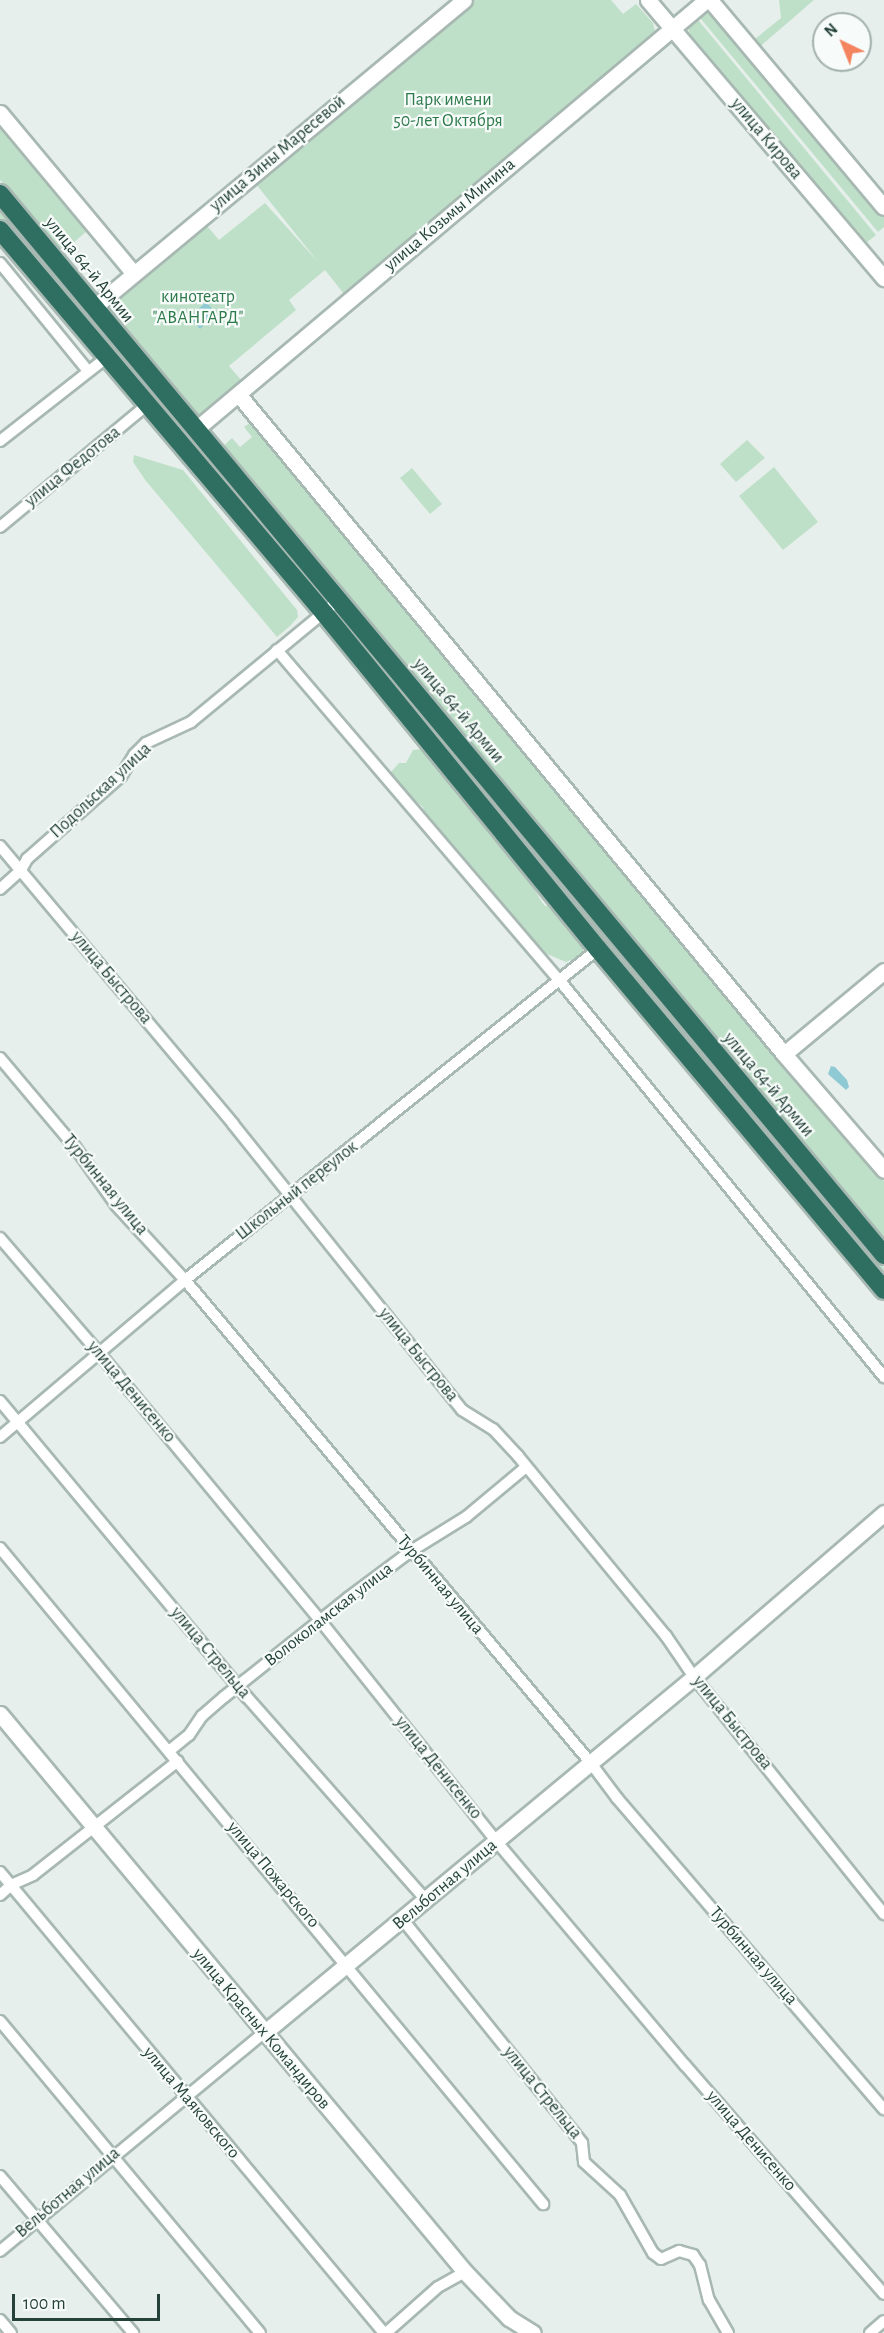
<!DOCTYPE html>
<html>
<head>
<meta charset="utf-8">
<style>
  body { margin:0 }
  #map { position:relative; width:884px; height:2333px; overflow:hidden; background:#e6efeb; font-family:"Alegreya Sans",sans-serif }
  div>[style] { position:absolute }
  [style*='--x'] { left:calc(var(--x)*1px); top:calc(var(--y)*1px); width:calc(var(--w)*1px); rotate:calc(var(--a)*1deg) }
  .green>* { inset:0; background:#bfe0c8 }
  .water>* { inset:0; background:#8ec9d4 }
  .roads { filter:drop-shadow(2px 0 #a8b8b2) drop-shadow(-2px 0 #a8b8b2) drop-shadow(0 2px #a8b8b2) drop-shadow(0 -2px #a8b8b2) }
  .street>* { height:10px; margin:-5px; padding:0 5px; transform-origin:5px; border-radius:5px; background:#fff }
  .secondary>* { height:15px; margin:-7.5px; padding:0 7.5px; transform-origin:7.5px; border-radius:7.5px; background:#fff }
  .highway>* { height:18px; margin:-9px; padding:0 9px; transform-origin:9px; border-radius:9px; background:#2f6f62 }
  span { translate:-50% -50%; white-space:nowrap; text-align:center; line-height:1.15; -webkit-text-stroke:4.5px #f7fbf9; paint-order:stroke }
  .park-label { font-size:18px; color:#2d7a4b }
  .street-label { font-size:18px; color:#24423a }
  .north { position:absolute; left:812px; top:12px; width:60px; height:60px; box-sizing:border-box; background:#f7fbf9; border:2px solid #a3b1ad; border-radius:50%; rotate:317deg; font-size:16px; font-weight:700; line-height:24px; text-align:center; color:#24423a }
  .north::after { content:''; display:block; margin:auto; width:21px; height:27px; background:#f4845f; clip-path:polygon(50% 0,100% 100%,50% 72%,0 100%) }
  .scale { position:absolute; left:12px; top:2294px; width:148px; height:27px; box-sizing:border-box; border:3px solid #24423a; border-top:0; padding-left:8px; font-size:18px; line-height:21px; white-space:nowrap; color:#24423a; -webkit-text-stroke:4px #f7fbf9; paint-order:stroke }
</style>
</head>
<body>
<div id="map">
  <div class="green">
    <div style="clip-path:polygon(467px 0,611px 0,623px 14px,636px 4px,653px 23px,656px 36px,344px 294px,325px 270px,289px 300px,296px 310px,229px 366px,242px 381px,204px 414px,194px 414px,108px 311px,107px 305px,202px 220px,219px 240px,265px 203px,318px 262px,252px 179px)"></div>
    <div style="clip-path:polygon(779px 0,814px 0,756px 50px,750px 43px,781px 18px)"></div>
    <div style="clip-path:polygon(705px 8px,714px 12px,884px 215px,884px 227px,878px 232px,696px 13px)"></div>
    <div style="clip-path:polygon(694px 15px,876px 235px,865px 244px,691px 38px,687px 25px)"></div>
    <div style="clip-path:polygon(0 123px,88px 230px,63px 252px,0 180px)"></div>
    <div style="clip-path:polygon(0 209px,321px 590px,322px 594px,318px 596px,314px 593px,0 219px)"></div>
    <div style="clip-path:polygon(253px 421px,884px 1181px,884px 1244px,220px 449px,232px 438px,240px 447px,252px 437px,244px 427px)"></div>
    <div style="clip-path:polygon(747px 440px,765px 458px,736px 482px,720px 464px)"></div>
    <div style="clip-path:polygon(134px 455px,183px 470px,297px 610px,298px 617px,290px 626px,277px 637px,146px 481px,133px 462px)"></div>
    <div style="clip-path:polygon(774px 467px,818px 522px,783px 550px,739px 496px)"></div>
    <div style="clip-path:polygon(412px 468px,442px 504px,430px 514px,400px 478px)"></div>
    <div style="clip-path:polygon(345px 622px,452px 752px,452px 755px,449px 756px,341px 623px)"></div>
    <div style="clip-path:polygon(422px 749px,482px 817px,498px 843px,524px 870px,541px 901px,545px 906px,551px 905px,555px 909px,557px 918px,566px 922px,583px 942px,583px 954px,578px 957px,566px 962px,547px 954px,533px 942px,470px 868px,463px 863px,450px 842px,439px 835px,425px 816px,423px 807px,405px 793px,392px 779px,391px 772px,399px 763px,406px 763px,413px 750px)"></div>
    <div style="clip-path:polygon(478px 787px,482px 788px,884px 1268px,884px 1277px,478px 791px)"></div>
  </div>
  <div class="water">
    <div style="clip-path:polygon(206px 302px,216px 313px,200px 329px,190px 317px)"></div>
    <div style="clip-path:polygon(831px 1066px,835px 1067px,847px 1080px,849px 1087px,846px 1090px,828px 1074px)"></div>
  </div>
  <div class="roads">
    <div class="street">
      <div style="--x:0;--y:263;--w:139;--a:50.8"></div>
      <div style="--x:0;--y:441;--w:135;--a:-38.1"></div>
      <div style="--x:0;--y:527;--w:190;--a:-39.7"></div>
      <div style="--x:277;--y:650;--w:435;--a:49.5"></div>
      <div style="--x:560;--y:981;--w:512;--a:50.71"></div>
      <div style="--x:0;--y:846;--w:363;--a:50"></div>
      <div style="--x:233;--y:1124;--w:366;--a:51.3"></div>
      <div style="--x:462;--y:1410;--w:36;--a:32"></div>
      <div style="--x:493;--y:1429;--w:37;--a:47"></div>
      <div style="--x:518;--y:1456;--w:233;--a:50.6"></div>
      <div style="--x:666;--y:1636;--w:50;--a:55.7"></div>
      <div style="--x:694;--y:1677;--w:304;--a:51.3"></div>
      <div style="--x:0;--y:889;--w:28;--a:-42"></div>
      <div style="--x:21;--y:870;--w:13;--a:-61"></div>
      <div style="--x:27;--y:859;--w:125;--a:-41.4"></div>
      <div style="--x:121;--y:776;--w:25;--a:-58"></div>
      <div style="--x:134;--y:755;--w:17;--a:-45"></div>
      <div style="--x:146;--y:743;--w:50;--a:-25"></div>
      <div style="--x:191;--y:722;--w:190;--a:-39.5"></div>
      <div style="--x:0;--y:1058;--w:116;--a:49.9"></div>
      <div style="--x:75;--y:1147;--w:71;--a:54.7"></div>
      <div style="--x:116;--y:1205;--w:102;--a:47.4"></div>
      <div style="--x:185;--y:1280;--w:630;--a:49.96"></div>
      <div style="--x:590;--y:1762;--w:45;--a:53.1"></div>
      <div style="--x:617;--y:1798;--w:410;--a:49.4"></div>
      <div style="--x:0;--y:1238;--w:152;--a:49.3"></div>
      <div style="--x:99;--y:1353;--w:352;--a:50.4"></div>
      <div style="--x:323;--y:1624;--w:279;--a:51.4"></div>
      <div style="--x:497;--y:1842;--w:292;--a:49.9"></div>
      <div style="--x:685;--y:2065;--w:303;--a:49"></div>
      <div style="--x:0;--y:1401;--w:386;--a:50.2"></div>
      <div style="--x:247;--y:1697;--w:271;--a:48.6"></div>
      <div style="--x:0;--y:1437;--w:243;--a:-40.3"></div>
      <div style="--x:185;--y:1280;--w:529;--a:-38.71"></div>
      <div style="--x:0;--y:1548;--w:852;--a:50.38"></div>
      <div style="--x:169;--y:1751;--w:26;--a:-39"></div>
      <div style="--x:189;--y:1735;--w:23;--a:-56"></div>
      <div style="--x:202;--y:1716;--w:29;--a:-41"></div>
      <div style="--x:224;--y:1697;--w:159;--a:-38.6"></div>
      <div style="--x:348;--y:1598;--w:79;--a:-36.7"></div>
      <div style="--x:411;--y:1551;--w:65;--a:-31.7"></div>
      <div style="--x:466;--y:1517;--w:78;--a:-39.8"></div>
      <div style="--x:0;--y:1872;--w:600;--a:50.21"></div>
      <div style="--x:0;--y:1895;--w:15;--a:-42"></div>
      <div style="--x:11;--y:1885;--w:24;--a:-24"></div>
      <div style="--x:33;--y:1875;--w:184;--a:-38.2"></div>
      <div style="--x:403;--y:1920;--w:286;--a:51.2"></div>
      <div style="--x:582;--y:2143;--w:19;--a:84"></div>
      <div style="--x:584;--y:2162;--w:49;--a:42.5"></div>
      <div style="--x:620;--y:2195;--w:67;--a:60.4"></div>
      <div style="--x:653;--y:2253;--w:10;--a:37"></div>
      <div style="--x:661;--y:2259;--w:20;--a:-24"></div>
      <div style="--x:679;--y:2251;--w:15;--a:16"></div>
      <div style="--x:693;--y:2255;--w:12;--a:55"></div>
      <div style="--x:700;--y:2265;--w:36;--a:76"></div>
      <div style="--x:709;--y:2300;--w:38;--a:60"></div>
      <div style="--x:0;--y:2021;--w:406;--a:50.2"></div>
      <div style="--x:0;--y:2176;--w:206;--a:49.7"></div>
      <div style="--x:0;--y:2251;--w:344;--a:-39.6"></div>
      <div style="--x:0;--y:2320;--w:17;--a:50"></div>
      <div style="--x:386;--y:2333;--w:69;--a:-41.5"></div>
      <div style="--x:438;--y:2287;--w:31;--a:-29"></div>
      <div style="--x:870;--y:2333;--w:18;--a:-41"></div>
    </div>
    <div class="secondary">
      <div style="--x:648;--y:0;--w:365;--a:49.7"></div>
      <div style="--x:710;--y:0;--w:270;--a:50"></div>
      <div style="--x:0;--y:113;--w:209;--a:50.2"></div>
      <div style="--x:93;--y:308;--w:482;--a:-39.7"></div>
      <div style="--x:238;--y:394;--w:857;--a:50.4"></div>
      <div style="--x:784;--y:1054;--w:153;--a:49.2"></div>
      <div style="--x:195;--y:430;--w:668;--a:-40.08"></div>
      <div style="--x:784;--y:1054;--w:130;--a:-39.7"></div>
      <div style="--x:0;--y:1714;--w:726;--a:50.19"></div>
      <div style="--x:465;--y:2272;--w:64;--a:46.3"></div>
      <div style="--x:509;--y:2318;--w:28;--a:32"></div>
      <div style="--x:265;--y:2032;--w:557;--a:-39.61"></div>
      <div style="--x:694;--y:1677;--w:251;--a:-40.8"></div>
    </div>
    <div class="highway">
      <div style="--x:0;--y:194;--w:1381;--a:50.2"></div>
      <div style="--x:0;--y:230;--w:502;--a:49.77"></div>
      <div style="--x:324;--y:613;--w:434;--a:50.8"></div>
      <div style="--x:598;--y:949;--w:445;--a:50"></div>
    </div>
  </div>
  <div class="park-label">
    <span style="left:448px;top:111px">Парк имени<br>50-лет Октября</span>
    <span style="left:198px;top:308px">кинотеатр<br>"АВАНГАРД"</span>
  </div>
  <div class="street-label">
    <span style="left:766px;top:139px;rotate:50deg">улица Кирова</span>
    <span style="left:278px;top:154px;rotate:-40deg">улица Зины Маресевой</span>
    <span style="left:450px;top:215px;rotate:-40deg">улица Козьмы Минина</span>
    <span style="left:89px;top:270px;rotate:51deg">улица 64-й Армии</span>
    <span style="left:73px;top:467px;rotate:-39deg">улица Федотова</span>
    <span style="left:458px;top:711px;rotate:50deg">улица 64-й Армии</span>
    <span style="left:101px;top:791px;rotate:-43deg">Подольская улица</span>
    <span style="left:111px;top:978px;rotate:50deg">улица Быстрова</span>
    <span style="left:768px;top:1085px;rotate:50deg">улица 64-й Армии</span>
    <span style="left:105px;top:1185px;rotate:51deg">Турбинная улица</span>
    <span style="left:297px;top:1191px;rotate:-38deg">Школьный переулок</span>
    <span style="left:418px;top:1355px;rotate:51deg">улица Быстрова</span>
    <span style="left:131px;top:1392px;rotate:50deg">улица Денисенко</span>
    <span style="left:440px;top:1585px;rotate:50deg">Турбинная улица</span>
    <span style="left:329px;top:1615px;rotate:-38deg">Волоколамская улица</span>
    <span style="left:210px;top:1653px;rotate:50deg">улица Стрельца</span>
    <span style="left:732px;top:1723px;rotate:51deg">улица Быстрова</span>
    <span style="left:438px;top:1768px;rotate:51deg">улица Денисенко</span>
    <span style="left:273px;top:1875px;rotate:50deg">улица Пожарского</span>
    <span style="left:445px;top:1885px;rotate:-40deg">Вельботная улица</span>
    <span style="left:753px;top:1956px;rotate:49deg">Турбинная улица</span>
    <span style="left:261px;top:2029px;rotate:50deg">улица Красных Командиров</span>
    <span style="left:542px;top:2093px;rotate:51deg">улица Стрельца</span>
    <span style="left:191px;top:2103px;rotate:50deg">улица Маяковского</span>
    <span style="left:751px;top:2141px;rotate:49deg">улица Денисенко</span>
    <span style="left:68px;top:2193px;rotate:-40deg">Вельботная улица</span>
  </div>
  <div class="north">N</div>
  <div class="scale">100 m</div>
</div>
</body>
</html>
